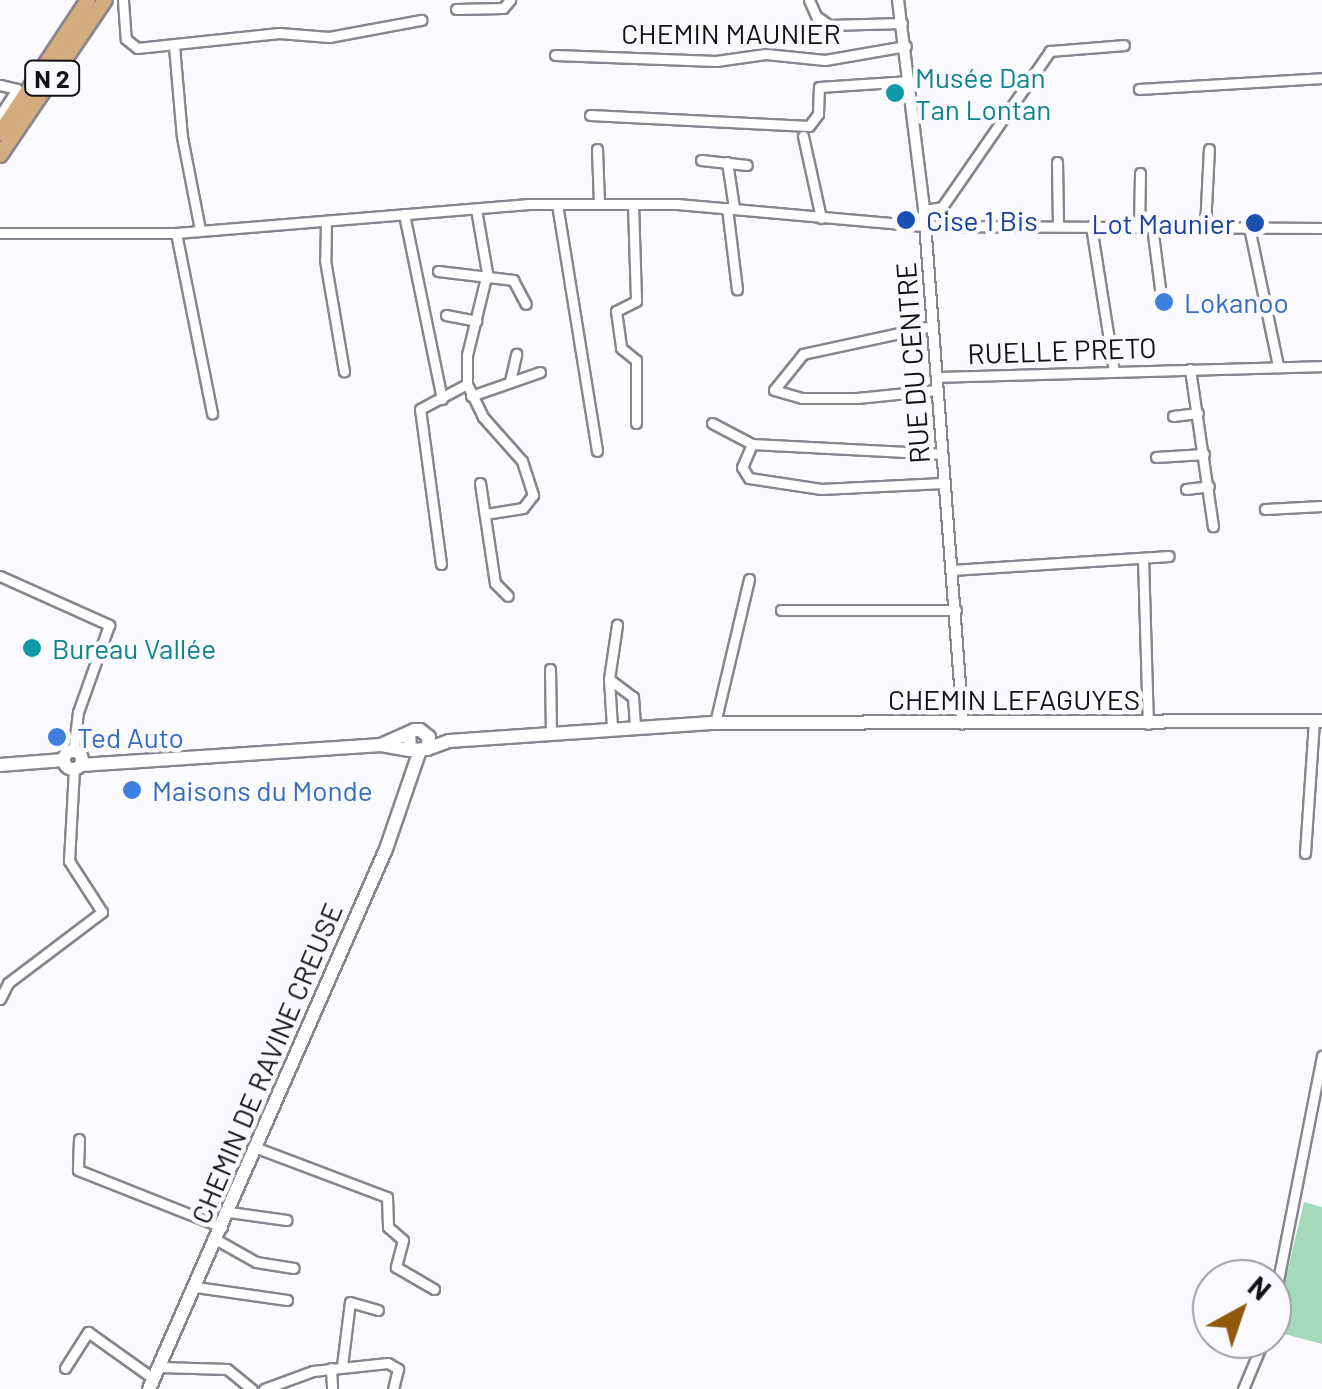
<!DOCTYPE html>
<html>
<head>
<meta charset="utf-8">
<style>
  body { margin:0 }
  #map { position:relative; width:1322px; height:1389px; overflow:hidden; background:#fbfafe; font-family:Barlow,sans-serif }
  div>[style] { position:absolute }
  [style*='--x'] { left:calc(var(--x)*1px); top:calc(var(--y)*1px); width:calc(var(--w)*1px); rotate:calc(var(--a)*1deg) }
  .forest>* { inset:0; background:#a4d9bc }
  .roads { filter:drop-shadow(2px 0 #87858e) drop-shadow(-2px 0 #87858e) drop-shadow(0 2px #87858e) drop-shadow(0 -2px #87858e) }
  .minor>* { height:9px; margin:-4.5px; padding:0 4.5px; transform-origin:4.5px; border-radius:4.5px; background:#fff }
  .tertiary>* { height:10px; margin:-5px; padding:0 5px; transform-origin:5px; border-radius:5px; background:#fff }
  .secondary>* { height:12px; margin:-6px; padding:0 6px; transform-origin:6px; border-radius:6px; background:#fff }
  .secondary>.ring { margin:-6px; padding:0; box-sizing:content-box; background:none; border:12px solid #fff; border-radius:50% }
  .trunk>* { height:14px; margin:-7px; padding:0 7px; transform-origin:7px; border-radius:7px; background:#d3ac7f }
  .dots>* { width:28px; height:28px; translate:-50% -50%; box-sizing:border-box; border:5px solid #fbfafe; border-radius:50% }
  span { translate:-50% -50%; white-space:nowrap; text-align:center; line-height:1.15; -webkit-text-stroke:9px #fbfafe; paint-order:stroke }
  .shield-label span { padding:2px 8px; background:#fbfafe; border:2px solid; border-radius:8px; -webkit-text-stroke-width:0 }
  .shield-label { font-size:25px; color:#121114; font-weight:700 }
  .street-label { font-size:28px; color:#121114 }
  .culture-label { font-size:28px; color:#0d838f }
  .left { translate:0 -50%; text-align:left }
  .transit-label { font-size:28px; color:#164399 }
  .right { translate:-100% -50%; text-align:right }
  .shop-label { font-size:28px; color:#366cbe }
  .north { position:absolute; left:1192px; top:1259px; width:100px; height:100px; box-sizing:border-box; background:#fbfafe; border:2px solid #9e9da0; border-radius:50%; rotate:40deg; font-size:28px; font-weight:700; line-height:40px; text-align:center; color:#121114 }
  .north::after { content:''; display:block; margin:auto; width:35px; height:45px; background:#8f5a0c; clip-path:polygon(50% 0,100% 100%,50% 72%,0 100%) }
</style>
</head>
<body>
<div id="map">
  <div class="forest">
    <div style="clip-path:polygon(1304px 1202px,1322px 1207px,1322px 1344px,1273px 1331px)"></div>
  </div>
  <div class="roads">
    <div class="minor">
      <div style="--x:123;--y:0;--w:39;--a:86"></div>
      <div style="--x:126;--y:39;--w:14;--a:39"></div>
      <div style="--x:137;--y:48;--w:143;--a:-6"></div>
      <div style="--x:279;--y:33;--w:50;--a:4.6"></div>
      <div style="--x:329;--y:37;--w:94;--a:-10.5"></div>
      <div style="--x:809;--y:0;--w:17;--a:66"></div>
      <div style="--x:816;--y:16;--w:16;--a:35"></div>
      <div style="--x:829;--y:25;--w:73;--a:-1.6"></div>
      <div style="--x:456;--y:9;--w:47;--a:-1.2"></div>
      <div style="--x:503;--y:8;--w:11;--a:-49"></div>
      <div style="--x:174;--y:46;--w:91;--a:85"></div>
      <div style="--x:182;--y:137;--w:95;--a:79"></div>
      <div style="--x:555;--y:55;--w:161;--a:2.1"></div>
      <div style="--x:716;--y:61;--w:50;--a:-8"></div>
      <div style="--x:766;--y:54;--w:59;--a:5.8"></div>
      <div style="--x:825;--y:60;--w:82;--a:-9.8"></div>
      <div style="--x:0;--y:85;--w:17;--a:13"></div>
      <div style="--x:17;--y:89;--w:31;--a:123"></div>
      <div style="--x:1139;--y:89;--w:183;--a:-3.4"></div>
      <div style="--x:590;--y:115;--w:219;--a:2.9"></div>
      <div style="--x:809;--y:126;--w:15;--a:-53"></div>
      <div style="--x:818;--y:114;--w:27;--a:-88"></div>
      <div style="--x:819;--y:87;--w:91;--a:-3.8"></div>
      <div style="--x:803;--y:136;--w:84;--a:77.6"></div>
      <div style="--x:597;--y:149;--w:55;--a:87.9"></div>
      <div style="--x:701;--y:160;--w:46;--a:6.2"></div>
      <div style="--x:727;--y:162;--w:47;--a:81.3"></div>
      <div style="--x:1057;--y:162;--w:64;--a:89.1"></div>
      <div style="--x:557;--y:204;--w:250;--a:80.8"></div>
      <div style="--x:633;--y:204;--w:97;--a:88.2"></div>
      <div style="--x:636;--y:301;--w:22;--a:153"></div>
      <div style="--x:616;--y:311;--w:37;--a:82"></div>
      <div style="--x:621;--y:348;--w:19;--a:39"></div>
      <div style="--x:636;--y:360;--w:63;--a:90"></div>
      <div style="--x:727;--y:208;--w:82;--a:83"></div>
      <div style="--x:476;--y:209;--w:65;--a:80.2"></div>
      <div style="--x:487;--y:273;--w:84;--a:103.7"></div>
      <div style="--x:467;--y:355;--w:29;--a:90"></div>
      <div style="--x:467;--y:384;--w:37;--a:64"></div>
      <div style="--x:483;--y:417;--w:59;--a:48.4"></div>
      <div style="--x:522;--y:461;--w:36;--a:72"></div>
      <div style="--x:533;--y:495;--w:16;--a:128"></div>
      <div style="--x:523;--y:508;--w:39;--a:171"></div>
      <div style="--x:924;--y:210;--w:18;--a:-9"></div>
      <div style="--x:942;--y:207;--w:190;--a:-55.3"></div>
      <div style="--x:1050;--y:51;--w:74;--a:-4.6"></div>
      <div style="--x:404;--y:214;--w:189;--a:78.4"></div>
      <div style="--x:326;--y:221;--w:39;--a:91"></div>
      <div style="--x:325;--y:260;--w:113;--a:80.3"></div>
      <div style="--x:1091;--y:226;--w:147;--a:81"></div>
      <div style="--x:1139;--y:226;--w:53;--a:-88.9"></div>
      <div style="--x:1152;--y:226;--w:79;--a:82.7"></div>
      <div style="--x:1205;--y:227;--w:78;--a:-87.1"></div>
      <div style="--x:1249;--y:227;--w:142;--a:78.2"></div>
      <div style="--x:0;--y:233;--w:176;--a:0"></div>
      <div style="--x:176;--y:233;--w:354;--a:-4.7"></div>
      <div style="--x:529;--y:204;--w:148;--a:0"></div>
      <div style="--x:677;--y:204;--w:248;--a:5.1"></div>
      <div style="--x:924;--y:226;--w:398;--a:0.3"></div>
      <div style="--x:176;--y:233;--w:184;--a:78.7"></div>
      <div style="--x:438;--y:271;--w:76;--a:6.8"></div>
      <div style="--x:513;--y:280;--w:27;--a:62"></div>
      <div style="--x:446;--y:315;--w:31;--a:11"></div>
      <div style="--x:932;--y:326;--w:132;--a:167.8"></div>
      <div style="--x:803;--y:354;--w:46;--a:128.9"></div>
      <div style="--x:774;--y:390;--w:29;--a:16"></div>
      <div style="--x:802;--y:398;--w:55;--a:0"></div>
      <div style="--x:857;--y:398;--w:80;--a:-5.7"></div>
      <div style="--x:1190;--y:369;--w:159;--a:81.7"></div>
      <div style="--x:936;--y:377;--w:386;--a:-1.6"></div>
      <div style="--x:510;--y:381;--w:28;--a:-77"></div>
      <div style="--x:471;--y:396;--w:73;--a:-19.2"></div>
      <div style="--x:1173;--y:416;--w:25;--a:-7"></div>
      <div style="--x:712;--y:423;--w:45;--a:27.7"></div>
      <div style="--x:752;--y:444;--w:188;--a:3"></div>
      <div style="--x:752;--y:444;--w:25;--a:113"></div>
      <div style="--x:742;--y:467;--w:13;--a:58"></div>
      <div style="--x:749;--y:478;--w:73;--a:8.7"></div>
      <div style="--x:821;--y:489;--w:122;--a:-2.8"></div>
      <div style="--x:1156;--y:457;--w:48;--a:-3.6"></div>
      <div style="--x:480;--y:483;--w:101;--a:81.5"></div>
      <div style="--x:495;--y:583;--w:18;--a:45"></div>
      <div style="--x:1186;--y:489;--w:23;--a:-7"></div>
      <div style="--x:1265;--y:509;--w:57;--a:-3"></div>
      <div style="--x:1143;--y:558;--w:166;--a:88.3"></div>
      <div style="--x:441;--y:564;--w:156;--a:-97.7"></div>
      <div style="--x:420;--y:409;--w:53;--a:-28"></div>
      <div style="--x:952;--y:570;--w:217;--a:-3.7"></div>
      <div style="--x:0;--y:576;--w:120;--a:24.2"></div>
      <div style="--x:109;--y:625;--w:92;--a:109.6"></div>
      <div style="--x:78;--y:712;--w:39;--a:97"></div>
      <div style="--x:781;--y:610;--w:175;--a:0"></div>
      <div style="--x:550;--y:669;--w:65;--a:89.1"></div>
      <div style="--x:609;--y:679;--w:30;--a:37"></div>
      <div style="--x:633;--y:697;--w:30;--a:86"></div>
      <div style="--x:715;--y:723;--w:148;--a:-76.7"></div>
      <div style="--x:612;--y:727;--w:48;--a:-93.6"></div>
      <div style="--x:609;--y:679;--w:55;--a:-81.6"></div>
      <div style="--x:1305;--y:853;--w:132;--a:-86.1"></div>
      <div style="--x:0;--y:999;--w:18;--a:-63"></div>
      <div style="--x:8;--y:983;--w:118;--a:-37.1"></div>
      <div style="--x:102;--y:912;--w:61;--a:-122.9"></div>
      <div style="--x:69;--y:861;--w:92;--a:-86.9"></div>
      <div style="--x:79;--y:1139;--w:31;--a:92"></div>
      <div style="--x:78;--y:1170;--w:155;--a:21.6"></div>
      <div style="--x:257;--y:1148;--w:139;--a:20.7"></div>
      <div style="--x:387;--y:1197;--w:30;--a:88"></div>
      <div style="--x:388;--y:1227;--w:20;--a:41"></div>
      <div style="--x:403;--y:1240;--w:28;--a:105"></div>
      <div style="--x:396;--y:1267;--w:44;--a:30.1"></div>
      <div style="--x:229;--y:1212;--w:58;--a:8"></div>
      <div style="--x:217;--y:1240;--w:45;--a:29.4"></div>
      <div style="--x:256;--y:1262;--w:38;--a:9"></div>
      <div style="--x:196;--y:1287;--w:92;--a:8.1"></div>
      <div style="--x:1272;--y:1311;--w:260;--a:-78.9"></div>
      <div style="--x:342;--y:1366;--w:64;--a:-82.9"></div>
      <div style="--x:350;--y:1302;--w:29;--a:16"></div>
      <div style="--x:160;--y:1367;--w:67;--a:1.7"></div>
      <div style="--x:227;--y:1369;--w:32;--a:39"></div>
      <div style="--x:65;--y:1368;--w:43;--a:-57.4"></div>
      <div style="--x:88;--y:1332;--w:81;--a:35.5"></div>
      <div style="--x:331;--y:1368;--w:21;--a:87"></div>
      <div style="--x:264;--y:1389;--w:52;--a:-20.2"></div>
      <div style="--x:313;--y:1371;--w:75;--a:-6.1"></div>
      <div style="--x:388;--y:1363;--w:12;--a:31"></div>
      <div style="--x:398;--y:1369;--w:21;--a:104"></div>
      <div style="--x:1243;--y:1389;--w:54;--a:-67.2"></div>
    </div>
    <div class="tertiary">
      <div style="--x:898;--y:0;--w:212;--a:82.9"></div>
      <div style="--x:924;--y:210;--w:515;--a:85.66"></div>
    </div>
    <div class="secondary">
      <div style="--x:383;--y:744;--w:34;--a:-24"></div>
      <div style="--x:414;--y:730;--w:6;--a:0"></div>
      <div style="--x:420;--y:730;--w:11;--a:38"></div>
      <div style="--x:429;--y:737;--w:12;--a:99"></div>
      <div style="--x:427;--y:749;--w:17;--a:177"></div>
      <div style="--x:410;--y:750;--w:17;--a:-93"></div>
      <div style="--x:427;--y:749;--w:23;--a:-20"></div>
      <div style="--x:449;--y:741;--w:267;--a:-3.9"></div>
      <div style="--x:715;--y:723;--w:607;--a:-0.19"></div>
      <div class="ring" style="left:64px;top:751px;width:6px;height:6px"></div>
      <div style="--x:0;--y:765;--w:64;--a:-4.5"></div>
      <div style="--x:81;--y:765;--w:301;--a:-3.8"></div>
      <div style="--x:381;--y:745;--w:29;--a:10"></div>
      <div style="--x:149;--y:1389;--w:590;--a:-66.3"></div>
      <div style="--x:386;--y:849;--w:102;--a:-71"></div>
    </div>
    <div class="trunk">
      <div style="--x:0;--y:133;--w:159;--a:-56.5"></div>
      <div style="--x:0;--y:155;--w:187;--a:-55.9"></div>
    </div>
  </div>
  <div class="dots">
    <div style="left:895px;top:93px;background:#0f9aa8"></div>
    <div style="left:906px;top:220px;background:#1a4fb4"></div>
    <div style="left:1255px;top:223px;background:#1a4fb4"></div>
    <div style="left:1164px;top:302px;background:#3f7fe0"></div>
    <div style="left:32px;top:648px;background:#0f9aa8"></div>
    <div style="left:57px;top:737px;background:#3f7fe0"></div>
    <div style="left:132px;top:790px;background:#3f7fe0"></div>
  </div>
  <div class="shield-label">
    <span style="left:52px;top:78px">N 2</span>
  </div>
  <div class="street-label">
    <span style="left:731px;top:33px">CHEMIN MAUNIER</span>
    <span style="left:1062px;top:350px;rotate:-2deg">RUELLE PRETO</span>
    <span style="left:912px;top:363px;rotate:-94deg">RUE DU CENTRE</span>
    <span style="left:1014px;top:699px">CHEMIN LEFAGUYES</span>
    <span style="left:266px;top:1063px;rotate:-67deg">CHEMIN DE RAVINE CREUSE</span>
  </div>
  <div class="culture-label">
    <span class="left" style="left:915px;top:93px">Musée Dan<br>Tan Lontan</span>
    <span class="left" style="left:52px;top:648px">Bureau Vallée</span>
  </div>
  <div class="transit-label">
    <span class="left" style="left:926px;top:220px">Cise 1 Bis</span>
    <span class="right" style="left:1235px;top:223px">Lot Maunier</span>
  </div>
  <div class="shop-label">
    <span class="left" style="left:1184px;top:302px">Lokanoo</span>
    <span class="left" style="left:77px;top:737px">Ted Auto</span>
    <span class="left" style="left:152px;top:790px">Maisons du Monde</span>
  </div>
  <div class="north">N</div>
</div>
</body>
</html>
